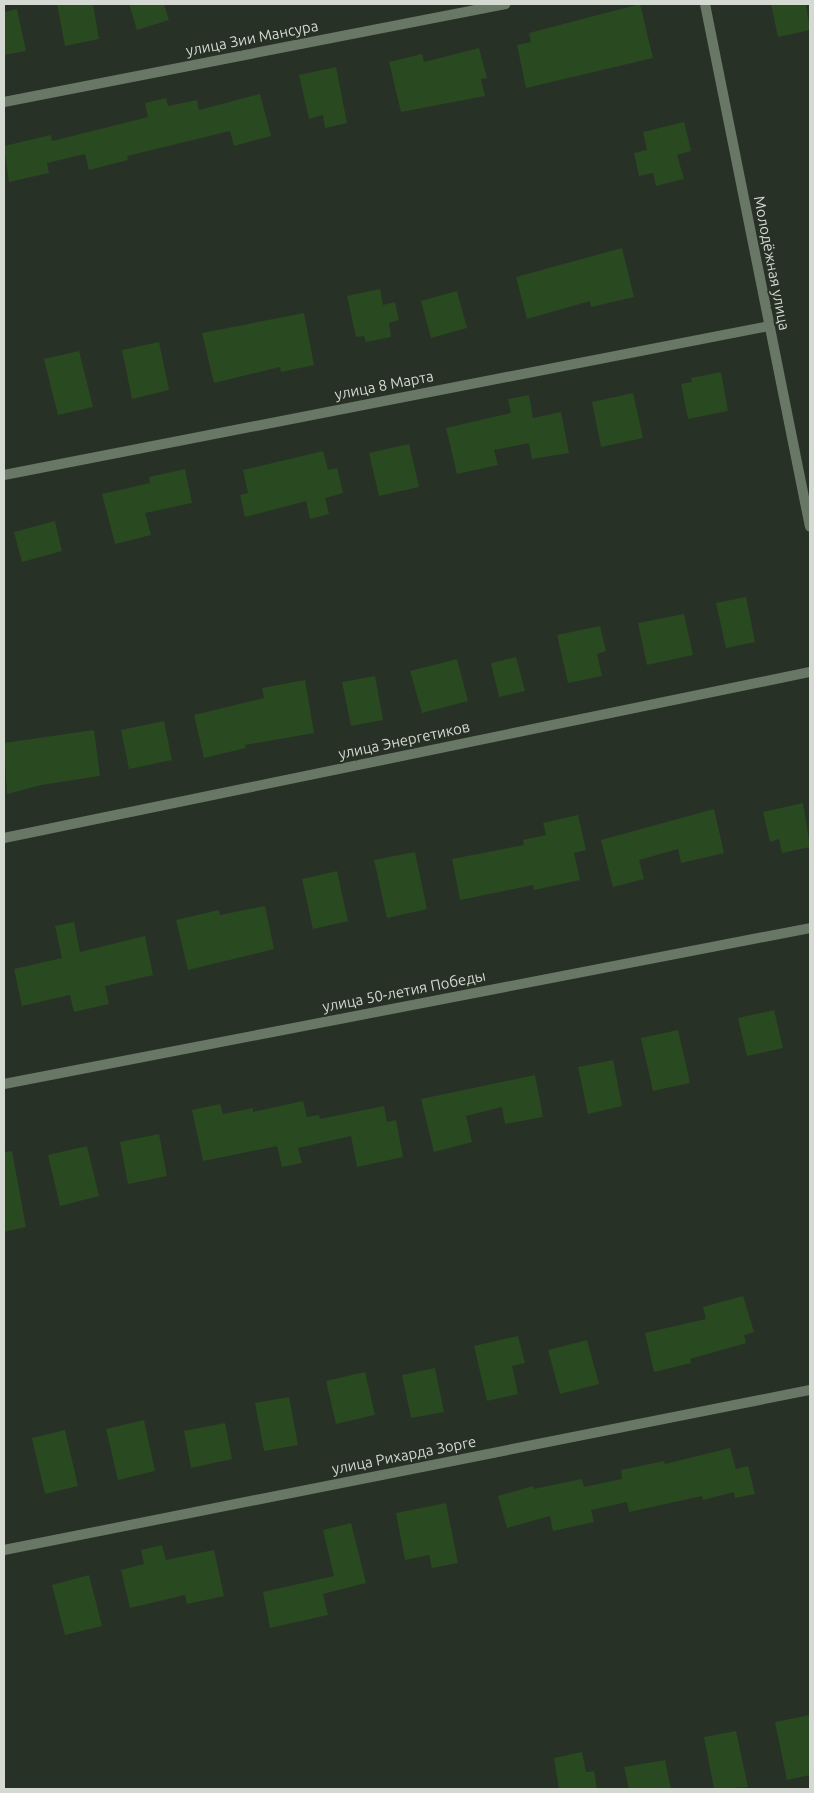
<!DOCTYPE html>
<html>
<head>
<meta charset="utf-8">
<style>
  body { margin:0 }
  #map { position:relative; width:814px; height:1793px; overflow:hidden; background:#283126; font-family:Ubuntu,sans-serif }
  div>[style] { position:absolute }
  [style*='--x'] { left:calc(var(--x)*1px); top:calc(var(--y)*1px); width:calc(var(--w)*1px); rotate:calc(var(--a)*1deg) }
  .building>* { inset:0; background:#294921 }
  .street>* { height:10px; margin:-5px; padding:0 5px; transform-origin:5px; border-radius:5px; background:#697866 }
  span { translate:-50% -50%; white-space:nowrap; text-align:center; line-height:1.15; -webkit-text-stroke:4px #283126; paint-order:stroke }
  .street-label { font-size:15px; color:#d4d9d2 }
  .frame { position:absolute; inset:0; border:5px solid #d4d9d2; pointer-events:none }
</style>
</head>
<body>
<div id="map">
  <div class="building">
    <div style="clip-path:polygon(57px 4px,93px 4px,99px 39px,65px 46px)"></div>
    <div style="clip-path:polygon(129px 4px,164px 4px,169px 20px,137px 30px)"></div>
    <div style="clip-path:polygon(640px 4px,653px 58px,526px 88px,517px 45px,531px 42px,529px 33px)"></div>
    <div style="clip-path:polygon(771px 4px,806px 4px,810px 30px,778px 37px)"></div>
    <div style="clip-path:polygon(17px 9px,26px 51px,4px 55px,4px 12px)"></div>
    <div style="clip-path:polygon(479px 48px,487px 78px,481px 79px,485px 96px,401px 112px,389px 62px,422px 54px,424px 62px)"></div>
    <div style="clip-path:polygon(336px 67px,347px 123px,325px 128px,323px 115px,309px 119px,299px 75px)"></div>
    <div style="clip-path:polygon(260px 94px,271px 136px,234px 146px,230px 131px,127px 156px,128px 160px,89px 170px,85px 154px,47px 163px,49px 173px,9px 182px,4px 146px,51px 135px,52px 141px,148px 117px,145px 103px,166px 98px,168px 106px,197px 100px,199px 110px)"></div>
    <div style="clip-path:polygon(684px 122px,691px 151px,677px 155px,684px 179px,656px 186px,653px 173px,639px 176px,634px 153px,647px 150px,643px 132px)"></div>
    <div style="clip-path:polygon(622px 248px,634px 297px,591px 307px,590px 301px,527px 319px,516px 277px)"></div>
    <div style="clip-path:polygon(380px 289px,383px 305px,395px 302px,399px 320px,389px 323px,391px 337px,366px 342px,364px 336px,356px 337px,347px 296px)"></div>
    <div style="clip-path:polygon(457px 291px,467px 328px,431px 338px,421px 301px)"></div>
    <div style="clip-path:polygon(304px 313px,314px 365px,281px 372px,280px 367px,214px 383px,202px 333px)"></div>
    <div style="clip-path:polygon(159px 342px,169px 390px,132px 399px,122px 350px)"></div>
    <div style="clip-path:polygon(79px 351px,93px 407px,58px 415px,44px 359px)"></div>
    <div style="clip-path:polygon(721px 372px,728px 411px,688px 419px,681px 384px,692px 382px,691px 378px)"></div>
    <div style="clip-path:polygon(633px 393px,643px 438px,601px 447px,592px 402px)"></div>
    <div style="clip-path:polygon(529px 395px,533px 418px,561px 412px,569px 453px,532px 459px,529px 443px,494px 450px,498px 465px,457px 474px,446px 428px,511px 413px,508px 399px)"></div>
    <div style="clip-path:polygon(409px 444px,419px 487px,379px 496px,369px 453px)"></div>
    <div style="clip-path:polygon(323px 451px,328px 470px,337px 468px,343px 493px,325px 498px,329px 514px,310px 519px,306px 501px,245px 517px,240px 495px,248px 493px,243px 470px)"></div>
    <div style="clip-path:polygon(185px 469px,192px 503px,145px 513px,151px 535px,115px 544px,102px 494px,150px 483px,149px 477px)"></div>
    <div style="clip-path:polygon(55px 521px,62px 551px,22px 562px,14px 532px)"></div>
    <div style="clip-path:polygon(746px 597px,755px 642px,726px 648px,716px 603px)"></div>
    <div style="clip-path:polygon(684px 614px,693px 655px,647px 665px,638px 623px)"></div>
    <div style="clip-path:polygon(600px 626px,606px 651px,597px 654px,602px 676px,568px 683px,557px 635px)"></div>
    <div style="clip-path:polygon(516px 657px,525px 691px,499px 697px,491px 663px)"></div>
    <div style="clip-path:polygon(457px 659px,468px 701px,422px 713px,410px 671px)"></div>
    <div style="clip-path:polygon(375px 676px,383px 720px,351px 726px,342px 682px)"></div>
    <div style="clip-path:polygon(305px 680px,314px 733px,245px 745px,246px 748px,204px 758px,194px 715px,264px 698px,262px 688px)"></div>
    <div style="clip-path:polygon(164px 721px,172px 760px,129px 769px,121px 730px)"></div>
    <div style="clip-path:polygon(94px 730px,100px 776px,41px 785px,7px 794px,4px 743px)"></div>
    <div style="clip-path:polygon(803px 803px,810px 847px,782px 853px,779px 839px,770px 842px,763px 812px)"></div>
    <div style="clip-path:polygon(714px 809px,724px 853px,681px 863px,678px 849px,639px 860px,644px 879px,613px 887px,601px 840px)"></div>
    <div style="clip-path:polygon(578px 815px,586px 850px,574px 853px,580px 880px,534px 890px,533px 885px,460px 900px,452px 859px,524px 845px,523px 840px,546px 835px,543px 823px)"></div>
    <div style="clip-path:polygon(415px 852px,427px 909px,387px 918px,374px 860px)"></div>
    <div style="clip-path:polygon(337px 871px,348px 921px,313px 929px,302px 879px)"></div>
    <div style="clip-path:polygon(265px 906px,274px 949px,188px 970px,176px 920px,219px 910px,220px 915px)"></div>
    <div style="clip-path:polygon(74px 922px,80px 952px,145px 936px,153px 975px,105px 986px,109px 1004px,74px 1012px,70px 995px,22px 1006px,14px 969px,62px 958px,55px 926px)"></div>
    <div style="clip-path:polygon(774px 1010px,783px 1048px,747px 1056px,738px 1018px)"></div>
    <div style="clip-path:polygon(678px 1030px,690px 1083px,653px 1091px,641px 1038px)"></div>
    <div style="clip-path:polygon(613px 1060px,622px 1106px,588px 1114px,578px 1067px)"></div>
    <div style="clip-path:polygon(535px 1075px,543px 1117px,505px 1124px,502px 1107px,466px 1116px,472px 1142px,434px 1152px,421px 1099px)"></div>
    <div style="clip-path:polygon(303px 1101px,307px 1117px,319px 1115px,320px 1119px,384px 1106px,387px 1122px,396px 1120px,403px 1157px,357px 1167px,351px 1136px,298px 1148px,302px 1163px,282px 1167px,277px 1146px,203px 1161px,192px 1110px,220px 1104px,223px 1114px,253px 1108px,253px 1112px)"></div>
    <div style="clip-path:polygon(159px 1134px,167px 1176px,128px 1184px,120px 1142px)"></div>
    <div style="clip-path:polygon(87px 1146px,99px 1196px,60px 1206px,48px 1155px)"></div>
    <div style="clip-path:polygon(12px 1151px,26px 1227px,4px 1232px,4px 1152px)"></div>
    <div style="clip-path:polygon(743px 1296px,754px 1332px,744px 1335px,746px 1343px,690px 1359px,691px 1363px,654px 1372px,645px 1333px,706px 1319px,703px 1307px)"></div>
    <div style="clip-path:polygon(518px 1336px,525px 1363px,512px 1366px,518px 1394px,487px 1401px,474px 1346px)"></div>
    <div style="clip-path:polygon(587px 1340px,599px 1384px,560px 1394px,548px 1350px)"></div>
    <div style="clip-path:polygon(435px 1368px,444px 1412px,411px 1418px,402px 1375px)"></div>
    <div style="clip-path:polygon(365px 1372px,375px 1415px,336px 1424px,326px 1381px)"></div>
    <div style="clip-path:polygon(289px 1397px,298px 1445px,264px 1451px,255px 1403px)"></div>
    <div style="clip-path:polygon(144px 1420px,155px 1471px,118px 1480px,106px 1429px)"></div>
    <div style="clip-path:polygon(225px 1423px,232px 1459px,191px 1468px,184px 1431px)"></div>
    <div style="clip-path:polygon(65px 1430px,78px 1486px,45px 1494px,32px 1438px)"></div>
    <div style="clip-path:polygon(730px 1448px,736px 1469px,748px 1466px,755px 1494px,735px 1498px,734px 1492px,703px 1500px,702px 1496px,629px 1512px,627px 1502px,591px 1510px,594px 1522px,553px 1531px,550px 1516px,507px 1528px,498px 1496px,533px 1486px,534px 1489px,582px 1479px,584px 1487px,622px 1479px,621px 1470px,664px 1461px,665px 1464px)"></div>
    <div style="clip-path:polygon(446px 1503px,458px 1563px,432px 1568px,429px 1555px,405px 1560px,396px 1513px)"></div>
    <div style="clip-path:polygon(351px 1523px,366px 1583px,323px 1594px,328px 1615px,270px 1628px,263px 1592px,334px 1576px,323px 1530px)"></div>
    <div style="clip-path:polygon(162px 1545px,166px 1560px,214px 1550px,224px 1596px,187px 1604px,185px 1595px,130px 1608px,121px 1570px,144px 1564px,141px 1550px)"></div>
    <div style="clip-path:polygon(89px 1575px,102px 1626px,65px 1635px,52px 1585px)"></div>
    <div style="clip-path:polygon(810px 1715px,810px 1775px,787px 1780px,775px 1722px)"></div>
    <div style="clip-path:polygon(736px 1731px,748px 1787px,714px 1789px,704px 1737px)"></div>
    <div style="clip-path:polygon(582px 1752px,586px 1772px,594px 1771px,597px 1789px,559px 1789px,554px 1758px)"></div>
    <div style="clip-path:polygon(665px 1760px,671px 1789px,629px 1789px,624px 1767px)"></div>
  </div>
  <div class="street">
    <div style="--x:705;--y:4;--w:533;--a:78.65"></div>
    <div style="--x:4;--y:102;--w:511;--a:-11.05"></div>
    <div style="--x:4;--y:475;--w:779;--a:-11.02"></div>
    <div style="--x:4;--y:838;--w:823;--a:-11.64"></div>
    <div style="--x:4;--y:1084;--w:821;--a:-10.95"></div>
    <div style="--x:4;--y:1550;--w:822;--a:-11.23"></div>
  </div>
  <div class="street-label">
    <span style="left:252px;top:38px;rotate:-11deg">улица Зии Мансура</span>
    <span style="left:772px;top:263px;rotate:79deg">Молодёжная улица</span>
    <span style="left:384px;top:385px;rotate:-11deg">улица 8 Марта</span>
    <span style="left:404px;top:740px;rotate:-12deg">улица Энергетиков</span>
    <span style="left:404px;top:991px;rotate:-11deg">улица 50-летия Победы</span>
    <span style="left:404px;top:1455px;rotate:-11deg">улица Рихарда Зорге</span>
  </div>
  <div class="frame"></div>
</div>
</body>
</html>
